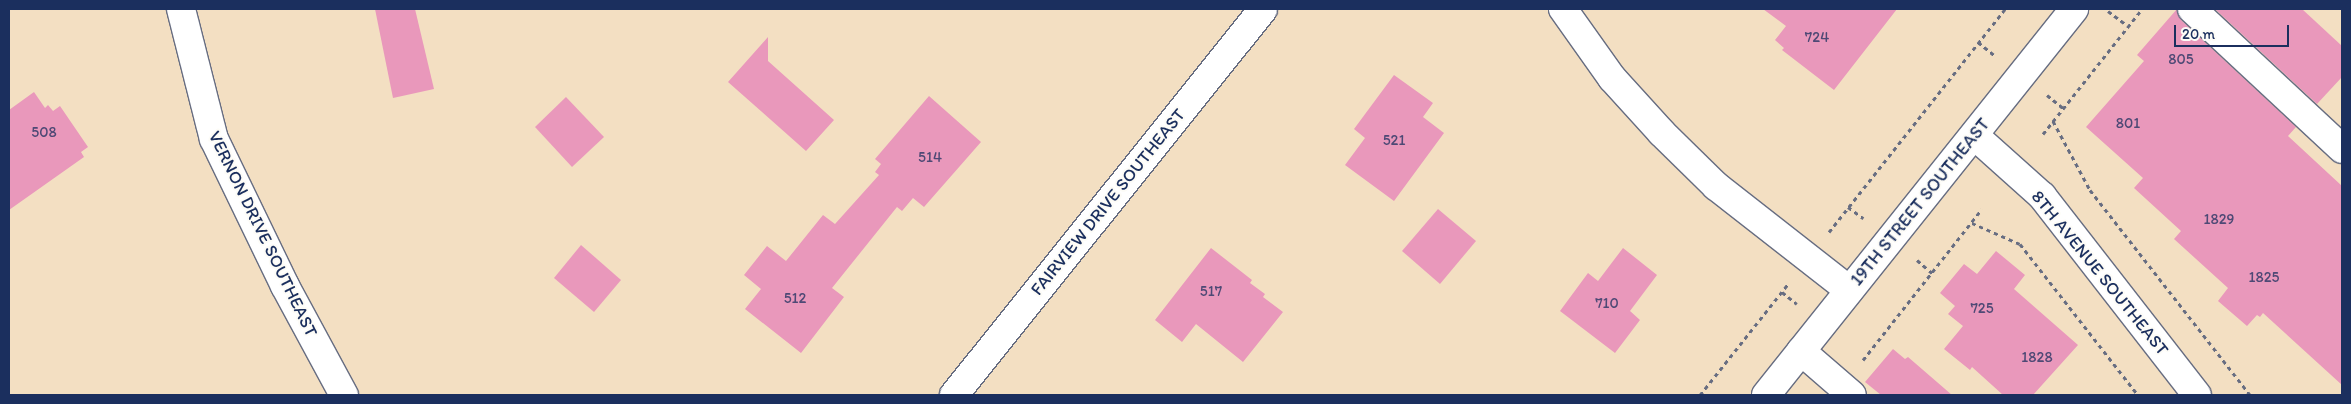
<!DOCTYPE html>
<html>
<head>
<meta charset="utf-8">
<style>
  body { margin:0 }
  #map { position:relative; width:2351px; height:404px; overflow:hidden; background:#f3dfc2; font-family:Itim,sans-serif }
  div>[style] { position:absolute }
  [style*='--x'] { left:calc(var(--x)*1px); top:calc(var(--y)*1px); width:calc(var(--w)*1px); rotate:calc(var(--a)*1deg) }
  .building>* { inset:0; background:#e998bb }
  .path>* { height:3px; margin-top:-1.5px; transform-origin:0; background:repeating-linear-gradient(90deg,#676d81 0 4px,transparent 0 8px) }
  .roads { filter:drop-shadow(1px 0 #676d81) drop-shadow(-1px 0 #676d81) drop-shadow(0 1px #676d81) drop-shadow(0 -1px #676d81) }
  .minor>* { height:28px; margin:-14px; padding:0 14px; transform-origin:14px; border-radius:14px; background:#fff }
  .major>* { height:28px; margin:-14px; padding:0 14px; transform-origin:14px; border-radius:14px; background:#fff }
  span { translate:-50% -50%; white-space:nowrap; text-align:center; line-height:1.15; -webkit-text-stroke:4px #fdfcf7; paint-order:stroke }
  .number-label { font-size:15px; color:#4e4975 }
  .number-label span { -webkit-text-stroke-width:0 }
  .street-label { font-size:18px; color:#1b2f5e }
  .frame { position:absolute; inset:0; border:10px solid #1b2f5e; pointer-events:none }
  .scale { position:absolute; left:2174px; top:25px; width:115px; height:22px; box-sizing:border-box; border:2px solid #1b2f5e; border-top:0; padding-left:6px; font-size:15px; line-height:18px; white-space:nowrap; color:#1b2f5e; -webkit-text-stroke:4px #fdfcf7; paint-order:stroke }
</style>
</head>
<body>
<div id="map">
  <div class="building">
    <div style="clip-path:polygon(375px 9px,415px 9px,434px 89px,393px 98px)"></div>
    <div style="clip-path:polygon(1763px 9px,1897px 9px,1834px 90px,1782px 50px,1784px 48px,1775px 40px,1786px 26px)"></div>
    <div style="clip-path:polygon(2177px 9px,2181px 20px,2296px 127px,2288px 136px,2342px 186px,2342px 385px,2263px 313px,2260px 317px,2257px 315px,2247px 326px,2218px 301px,2228px 288px,2174px 239px,2181px 231px,2134px 188px,2143px 178px,2086px 127px,2144px 61px,2137px 55px)"></div>
    <div style="clip-path:polygon(2215px 9px,2302px 9px,2342px 46px,2342px 77px,2317px 104px)"></div>
    <div style="clip-path:polygon(768px 37px,768px 61px,834px 120px,806px 151px,728px 82px)"></div>
    <div style="clip-path:polygon(1394px 75px,1433px 103px,1423px 117px,1444px 133px,1394px 201px,1345px 165px,1365px 138px,1354px 129px)"></div>
    <div style="clip-path:polygon(34px 92px,45px 108px,48px 105px,53px 111px,60px 106px,88px 147px,81px 152px,84px 157px,9px 210px,9px 110px)"></div>
    <div style="clip-path:polygon(929px 96px,981px 142px,924px 207px,913px 198px,902px 211px,897px 207px,832px 288px,844px 297px,801px 353px,745px 309px,761px 289px,744px 275px,767px 246px,786px 261px,823px 215px,835px 224px,879px 175px,875px 172px,881px 164px,875px 159px)"></div>
    <div style="clip-path:polygon(566px 97px,604px 137px,572px 167px,535px 127px)"></div>
    <div style="clip-path:polygon(1438px 209px,1476px 241px,1440px 284px,1402px 251px)"></div>
    <div style="clip-path:polygon(581px 245px,621px 280px,594px 312px,554px 278px)"></div>
    <div style="clip-path:polygon(1211px 248px,1252px 280px,1250px 283px,1265px 294px,1263px 297px,1283px 312px,1243px 362px,1196px 324px,1182px 342px,1155px 320px)"></div>
    <div style="clip-path:polygon(1623px 248px,1657px 275px,1630px 311px,1640px 320px,1615px 353px,1560px 311px,1588px 273px,1598px 281px)"></div>
    <div style="clip-path:polygon(1996px 251px,2025px 275px,2014px 289px,2078px 345px,2033px 395px,2003px 395px,1972px 367px,1970px 370px,1944px 349px,1963px 326px,1948px 314px,1955px 306px,1940px 293px,1964px 264px,1977px 274px)"></div>
    <div style="clip-path:polygon(1893px 349px,1905px 359px,1908px 357px,1952px 395px,1881px 395px,1865px 382px)"></div>
  </div>
  <div class="path">
    <div style="--x:2108;--y:11;--w:25;--a:37"></div>
    <div style="--x:1978;--y:42;--w:21;--a:39"></div>
    <div style="--x:2047;--y:95;--w:21;--a:39"></div>
    <div style="--x:2053;--y:121;--w:78;--a:61.8"></div>
    <div style="--x:2090;--y:190;--w:260;--a:52"></div>
    <div style="--x:2043;--y:134;--w:159;--a:-51.6"></div>
    <div style="--x:1848;--y:207;--w:19;--a:36"></div>
    <div style="--x:1972;--y:223;--w:52;--a:23.6"></div>
    <div style="--x:2020;--y:244;--w:192;--a:52"></div>
    <div style="--x:1829;--y:232;--w:284;--a:-51.7"></div>
    <div style="--x:1917;--y:260;--w:20;--a:41"></div>
    <div style="--x:1782;--y:292;--w:19;--a:39"></div>
    <div style="--x:1863;--y:360;--w:192;--a:-51.8"></div>
    <div style="--x:1700;--y:395;--w:142;--a:-51.6"></div>
  </div>
  <div class="roads">
    <div class="minor">
      <div style="--x:181;--y:9;--w:134;--a:75.8"></div>
      <div style="--x:214;--y:139;--w:163;--a:64.2"></div>
      <div style="--x:285;--y:286;--w:124;--a:61.6"></div>
      <div style="--x:1563;--y:9;--w:85;--a:54.6"></div>
      <div style="--x:1612;--y:78;--w:74;--a:47.7"></div>
      <div style="--x:1662;--y:133;--w:76;--a:44.5"></div>
      <div style="--x:1716;--y:186;--w:169;--a:38"></div>
      <div style="--x:2192;--y:9;--w:205;--a:43"></div>
      <div style="--x:1975;--y:136;--w:90;--a:41.8"></div>
      <div style="--x:2042;--y:196;--w:252;--a:52.1"></div>
      <div style="--x:1801;--y:351;--w:67;--a:40.8"></div>
      <div style="--x:954;--y:395;--w:494;--a:-51.3"></div>
    </div>
    <div class="major">
      <div style="--x:1766;--y:395;--w:494;--a:-51.4"></div>
    </div>
  </div>
  <div class="number-label">
    <span style="left:1817px;top:38px">724</span>
    <span style="left:2181px;top:60px">805</span>
    <span style="left:2128px;top:124px">801</span>
    <span style="left:44px;top:133px">508</span>
    <span style="left:1394px;top:141px">521</span>
    <span style="left:930px;top:158px">514</span>
    <span style="left:2219px;top:220px">1829</span>
    <span style="left:2264px;top:278px">1825</span>
    <span style="left:1211px;top:292px">517</span>
    <span style="left:795px;top:299px">512</span>
    <span style="left:1607px;top:304px">710</span>
    <span style="left:1982px;top:309px">725</span>
    <span style="left:2037px;top:358px">1828</span>
  </div>
  <div class="street-label">
    <span style="left:1108px;top:202px;rotate:-51deg">FAIRVIEW DRIVE SOUTHEAST</span>
    <span style="left:1920px;top:202px;rotate:-51deg">19TH STREET SOUTHEAST</span>
    <span style="left:263px;top:234px;rotate:64deg">VERNON DRIVE SOUTHEAST</span>
    <span style="left:2100px;top:273px;rotate:51deg">8TH AVENUE SOUTHEAST</span>
  </div>
  <div class="frame"></div>
  <div class="scale">20 m</div>
</div>
</body>
</html>
